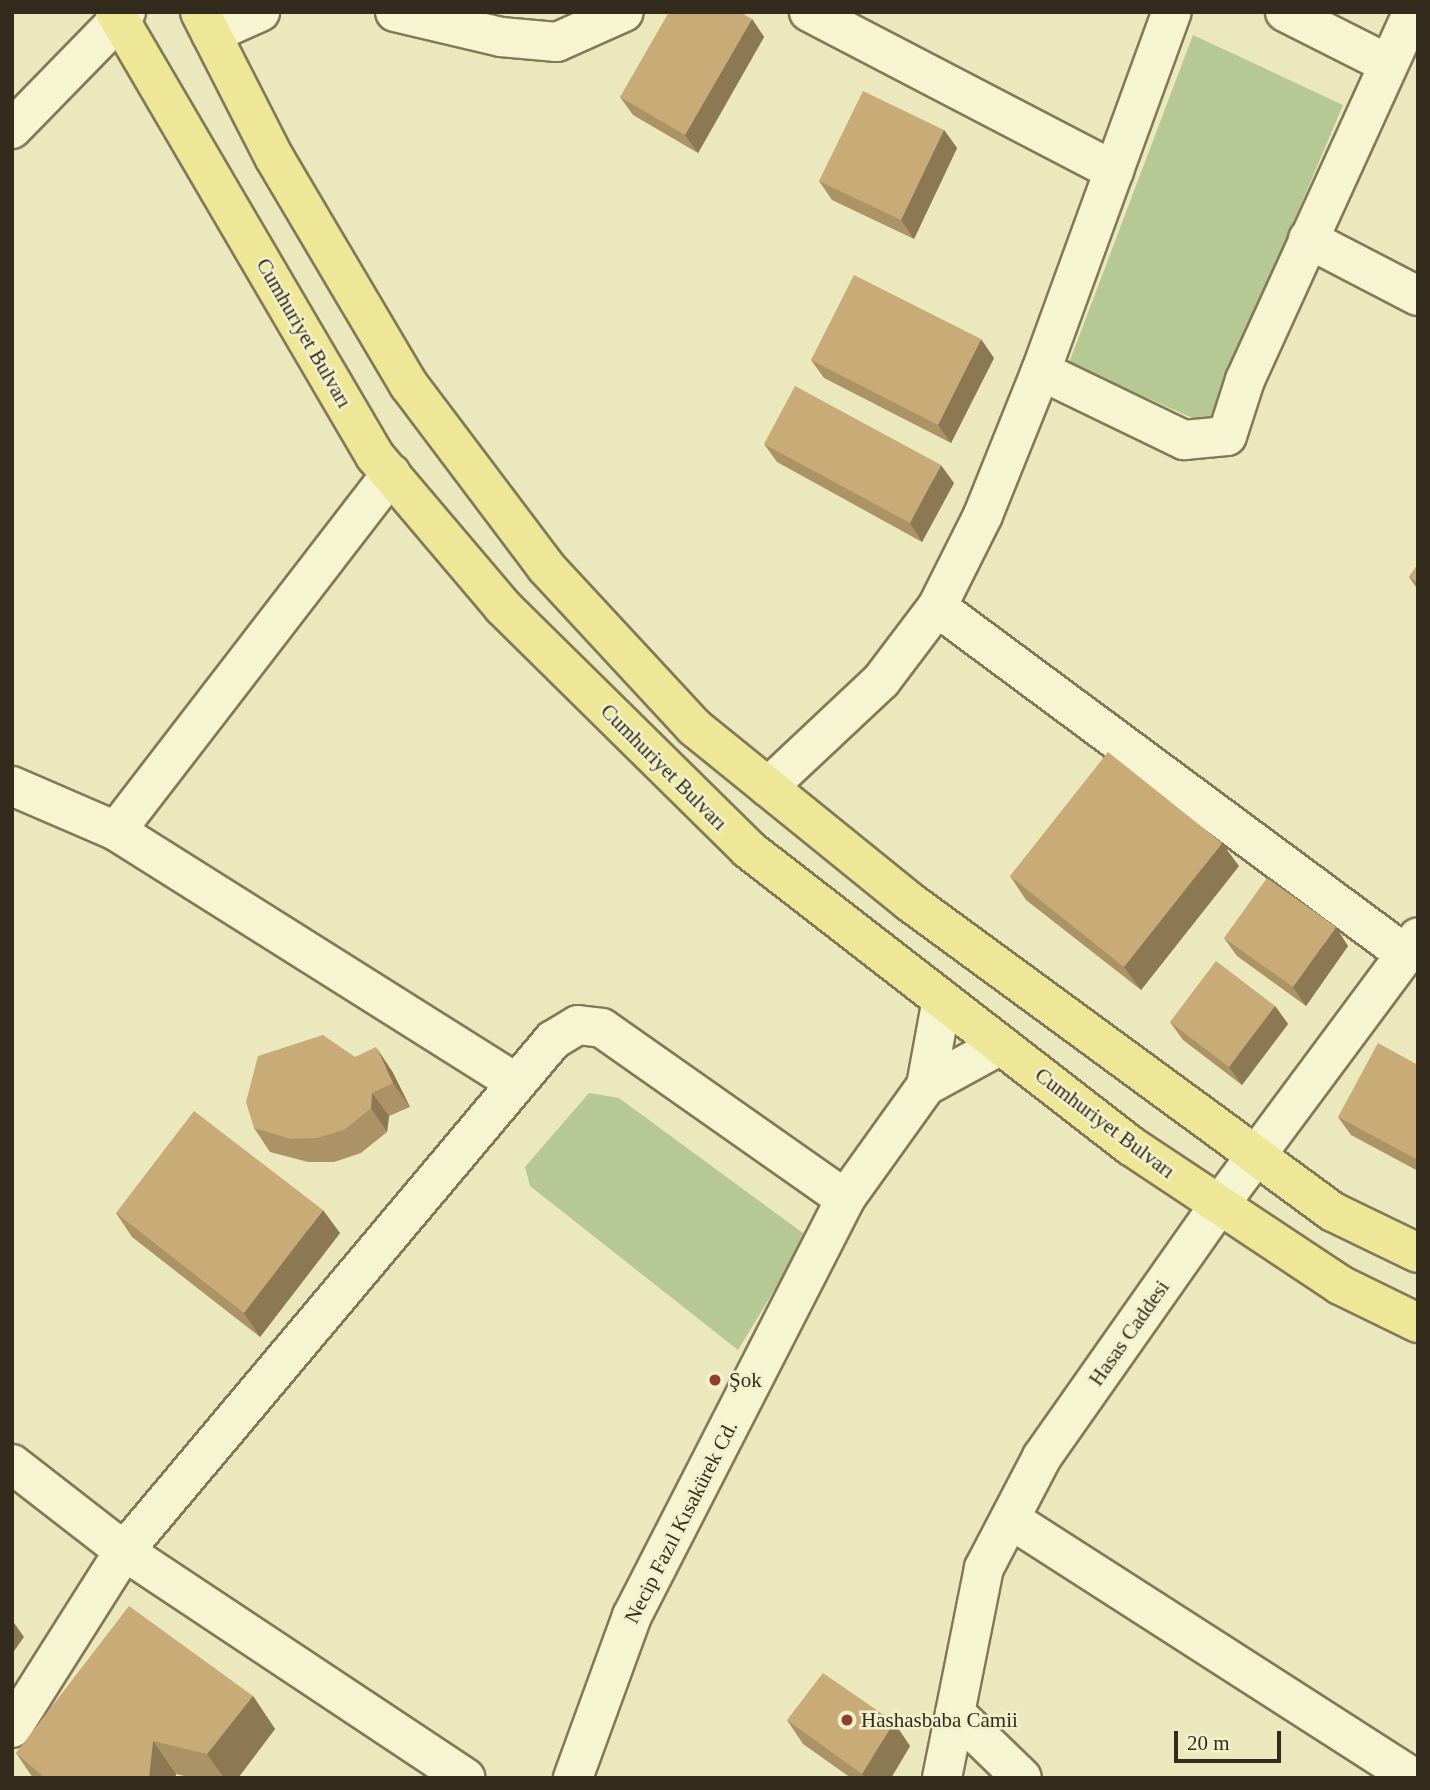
<!DOCTYPE html>
<html>
<head>
<meta charset="utf-8">
<style>
  body { margin:0 }
  #map { position:relative; width:1430px; height:1790px; overflow:hidden; background:#ebe8be; font-family:"Times New Roman",serif }
  div>[style] { position:absolute }
  [style*='--x'] { left:calc(var(--x)*1px); top:calc(var(--y)*1px); width:calc(var(--w)*1px); rotate:calc(var(--a)*1deg) }
  .green>* { inset:0; background:#b6c893 }
  .roads { filter:drop-shadow(2px 0 #837958) drop-shadow(-2px 0 #837958) drop-shadow(0 2px #837958) drop-shadow(0 -2px #837958) }
  .minor>* { height:38px; margin:-19px; padding:0 19px; transform-origin:19px; border-radius:19px; background:#f7f4d1 }
  .major>* { height:38px; margin:-19px; padding:0 19px; transform-origin:19px; border-radius:19px; background:#eee797 }
  .wall>* { inset:0; background:#ac9365 }
  .shaded-wall>* { inset:0; background:#8c7853 }
  .building>* { inset:0; background:#c8ab76 }
  .dots>* { width:19px; height:19px; translate:-50% -50%; box-sizing:border-box; border:4px solid #f3f1cd; border-radius:50% }
  span { translate:-50% -50%; white-space:nowrap; text-align:center; line-height:1.15; -webkit-text-stroke:5px #f3f1cd; paint-order:stroke }
  .street-label { font-size:21px; color:#332c1c }
  .poi-label { font-size:21px; color:#332c1c }
  .left { translate:0 -50%; text-align:left }
  .frame { position:absolute; inset:0; border:14px solid #332c1c; pointer-events:none }
  .scale { position:absolute; left:1174px; top:1731px; width:107px; height:32px; box-sizing:border-box; border:4px solid #332c1c; border-top:0; padding-left:9px; font-size:21px; line-height:24px; white-space:nowrap; color:#332c1c; -webkit-text-stroke:5px #f3f1cd; paint-order:stroke }
</style>
</head>
<body>
<div id="map">
  <div class="green">
    <div style="clip-path:polygon(1193px 35px,1343px 105px,1208px 425px,1069px 363px)"></div>
    <div style="clip-path:polygon(589px 1093px,619px 1098px,807px 1236px,738px 1350px,530px 1186px,525px 1167px)"></div>
  </div>
  <div class="roads">
    <div class="minor">
      <div style="--x:395;--y:12;--w:109;--a:13.3"></div>
      <div style="--x:501;--y:37;--w:56;--a:5.1"></div>
      <div style="--x:557;--y:42;--w:73;--a:-24.1"></div>
      <div style="--x:809;--y:12;--w:344;--a:27.5"></div>
      <div style="--x:1285;--y:12;--w:113;--a:26.8"></div>
      <div style="--x:211;--y:34;--w:54;--a:-24.2"></div>
      <div style="--x:12;--y:129;--w:163;--a:-45.7"></div>
      <div style="--x:1308;--y:239;--w:124;--a:27.4"></div>
      <div style="--x:1041;--y:371;--w:159;--a:25.8"></div>
      <div style="--x:1184;--y:440;--w:43;--a:-5.3"></div>
      <div style="--x:1227;--y:436;--w:59;--a:-72.2"></div>
      <div style="--x:1245;--y:380;--w:405;--a:-65.5"></div>
      <div style="--x:937;--y:607;--w:583;--a:36.56"></div>
      <div style="--x:12;--y:786;--w:113;--a:23.4"></div>
      <div style="--x:116;--y:831;--w:471;--a:32.2"></div>
      <div style="--x:768;--y:787;--w:155;--a:-43.2"></div>
      <div style="--x:881;--y:681;--w:93;--a:-52.9"></div>
      <div style="--x:937;--y:607;--w:103;--a:-63.4"></div>
      <div style="--x:983;--y:515;--w:155;--a:-68.1"></div>
      <div style="--x:1041;--y:371;--w:382;--a:-70"></div>
      <div style="--x:116;--y:831;--w:451;--a:-52.4"></div>
      <div style="--x:926;--y:1086;--w:85;--a:-28.7"></div>
      <div style="--x:12;--y:1464;--w:142;--a:37.8"></div>
      <div style="--x:124;--y:1551;--w:410;--a:33.6"></div>
      <div style="--x:1010;--y:1519;--w:480;--a:32.7"></div>
      <div style="--x:955;--y:1713;--w:93;--a:44.1"></div>
      <div style="--x:12;--y:1728;--w:209;--a:-57.7"></div>
      <div style="--x:124;--y:1551;--w:667;--a:-49.99"></div>
      <div style="--x:553;--y:1040;--w:29;--a:-31"></div>
      <div style="--x:578;--y:1025;--w:24;--a:7"></div>
      <div style="--x:602;--y:1028;--w:297;--a:35.1"></div>
      <div style="--x:573;--y:1778;--w:172;--a:-70"></div>
      <div style="--x:632;--y:1616;--w:468;--a:-62.9"></div>
      <div style="--x:845;--y:1199;--w:139;--a:-54.4"></div>
      <div style="--x:926;--y:1086;--w:88;--a:-79.6"></div>
      <div style="--x:942;--y:1778;--w:214;--a:-78.7"></div>
      <div style="--x:984;--y:1568;--w:125;--a:-62.4"></div>
      <div style="--x:1042;--y:1457;--w:309;--a:-54.9"></div>
      <div style="--x:1220;--y:1204;--w:332;--a:-53.4"></div>
    </div>
    <div class="major">
      <div style="--x:115;--y:12;--w:515;--a:59.65"></div>
      <div style="--x:375;--y:456;--w:198;--a:49.7"></div>
      <div style="--x:503;--y:607;--w:344;--a:44.6"></div>
      <div style="--x:748;--y:849;--w:485;--a:37.8"></div>
      <div style="--x:1131;--y:1146;--w:251;--a:33.6"></div>
      <div style="--x:1340;--y:1285;--w:87;--a:26"></div>
      <div style="--x:200;--y:12;--w:163;--a:63"></div>
      <div style="--x:274;--y:157;--w:265;--a:59.4"></div>
      <div style="--x:409;--y:385;--w:228;--a:53"></div>
      <div style="--x:546;--y:567;--w:218;--a:47.2"></div>
      <div style="--x:694;--y:727;--w:278;--a:39"></div>
      <div style="--x:910;--y:902;--w:524;--a:36.24"></div>
      <div style="--x:1333;--y:1212;--w:94;--a:25.8"></div>
    </div>
  </div>
  <div class="wall">
    <div style="clip-path:polygon(752px 19px,764px 37px,698px 153px,633px 115px,620px 97px)"></div>
    <div style="clip-path:polygon(944px 130px,957px 148px,914px 239px,832px 200px,819px 181px)"></div>
    <div style="clip-path:polygon(994px 358px,951px 443px,824px 378px,811px 360px)"></div>
    <div style="clip-path:polygon(764px 444px,954px 483px,922px 542px,777px 462px)"></div>
    <div style="clip-path:polygon(1418px 564px,1418px 590px,1409px 577px)"></div>
    <div style="clip-path:polygon(1239px 866px,1141px 990px,1026px 900px,1010px 876px)"></div>
    <div style="clip-path:polygon(1224px 938px,1348px 946px,1306px 1006px,1237px 956px)"></div>
    <div style="clip-path:polygon(1275px 1006px,1288px 1024px,1242px 1085px,1183px 1040px,1170px 1022px)"></div>
    <div style="clip-path:polygon(355px 1057px,392px 1071px,410px 1107px,389px 1116px,387px 1132px,361px 1153px,334px 1162px,308px 1162px,270px 1152px,254px 1128px)"></div>
    <div style="clip-path:polygon(1418px 1065px,1418px 1171px,1351px 1135px,1338px 1117px)"></div>
    <div style="clip-path:polygon(116px 1213px,340px 1233px,260px 1337px,132px 1237px)"></div>
    <div style="clip-path:polygon(253px 1696px,275px 1729px,238px 1778px,192px 1778px,176px 1774px,175px 1778px,33px 1778px,16px 1753px)"></div>
    <div style="clip-path:polygon(787px 1720px,910px 1746px,891px 1778px,851px 1778px,803px 1744px)"></div>
  </div>
  <div class="shaded-wall">
    <div style="clip-path:polygon(752px 19px,764px 37px,698px 153px,685px 135px)"></div>
    <div style="clip-path:polygon(944px 130px,957px 148px,914px 239px,901px 220px)"></div>
    <div style="clip-path:polygon(981px 339px,994px 358px,951px 443px,938px 425px)"></div>
    <div style="clip-path:polygon(941px 465px,954px 483px,922px 542px,910px 523px)"></div>
    <div style="clip-path:polygon(1222px 843px,1239px 866px,1141px 990px,1124px 967px)"></div>
    <div style="clip-path:polygon(1336px 927px,1348px 946px,1306px 1006px,1293px 987px)"></div>
    <div style="clip-path:polygon(1275px 1006px,1288px 1024px,1242px 1085px,1229px 1067px)"></div>
    <div style="clip-path:polygon(376px 1047px,392px 1071px,410px 1107px,393px 1083px)"></div>
    <div style="clip-path:polygon(372px 1093px,389px 1116px,387px 1132px,371px 1108px)"></div>
    <div style="clip-path:polygon(323px 1210px,340px 1233px,260px 1337px,244px 1313px)"></div>
    <div style="clip-path:polygon(12px 1620px,24px 1637px,12px 1654px)"></div>
    <div style="clip-path:polygon(253px 1696px,275px 1729px,238px 1778px,224px 1778px,207px 1754px)"></div>
    <div style="clip-path:polygon(894px 1722px,910px 1746px,891px 1778px,865px 1778px,862px 1774px)"></div>
    <div style="clip-path:polygon(153px 1741px,176px 1774px,175px 1778px,149px 1778px)"></div>
  </div>
  <div class="building">
    <div style="clip-path:polygon(669px 12px,740px 12px,752px 19px,685px 135px,620px 97px)"></div>
    <div style="clip-path:polygon(863px 91px,944px 130px,901px 220px,819px 181px)"></div>
    <div style="clip-path:polygon(854px 275px,981px 339px,938px 425px,811px 360px)"></div>
    <div style="clip-path:polygon(795px 386px,941px 465px,910px 523px,764px 444px)"></div>
    <div style="clip-path:polygon(1418px 564px,1418px 583px,1409px 577px)"></div>
    <div style="clip-path:polygon(1108px 752px,1222px 843px,1124px 967px,1010px 876px)"></div>
    <div style="clip-path:polygon(1267px 878px,1336px 927px,1293px 987px,1224px 938px)"></div>
    <div style="clip-path:polygon(1216px 961px,1275px 1006px,1229px 1067px,1170px 1022px)"></div>
    <div style="clip-path:polygon(323px 1035px,355px 1057px,376px 1047px,393px 1083px,372px 1093px,371px 1108px,344px 1130px,317px 1138px,291px 1139px,254px 1128px,246px 1102px,258px 1056px)"></div>
    <div style="clip-path:polygon(1378px 1043px,1418px 1065px,1418px 1160px,1338px 1117px)"></div>
    <div style="clip-path:polygon(194px 1111px,323px 1210px,244px 1313px,116px 1213px)"></div>
    <div style="clip-path:polygon(129px 1606px,253px 1696px,207px 1754px,153px 1741px,149px 1778px,45px 1778px,16px 1753px)"></div>
    <div style="clip-path:polygon(823px 1673px,894px 1722px,862px 1774px,787px 1720px)"></div>
  </div>
  <div class="dots">
    <div style="left:715px;top:1380px;background:#8f412b"></div>
    <div style="left:847px;top:1720px;background:#8f412b"></div>
  </div>
  <div class="street-label">
    <span style="left:304px;top:333px;rotate:60deg">Cumhuriyet Bulvarı</span>
    <span style="left:664px;top:767px;rotate:45deg">Cumhuriyet Bulvarı</span>
    <span style="left:1105px;top:1123px;rotate:37deg">Cumhuriyet Bulvarı</span>
    <span style="left:1129px;top:1333px;rotate:-55deg">Hasas Caddesi</span>
    <span style="left:681px;top:1522px;rotate:-63deg">Necip Fazıl Kısakürek Cd.</span>
  </div>
  <div class="poi-label">
    <span class="left" style="left:729px;top:1380px">Şok</span>
    <span class="left" style="left:861px;top:1720px">Hashasbaba Camii</span>
  </div>
  <div class="frame"></div>
  <div class="scale">20 m</div>
</div>
</body>
</html>
